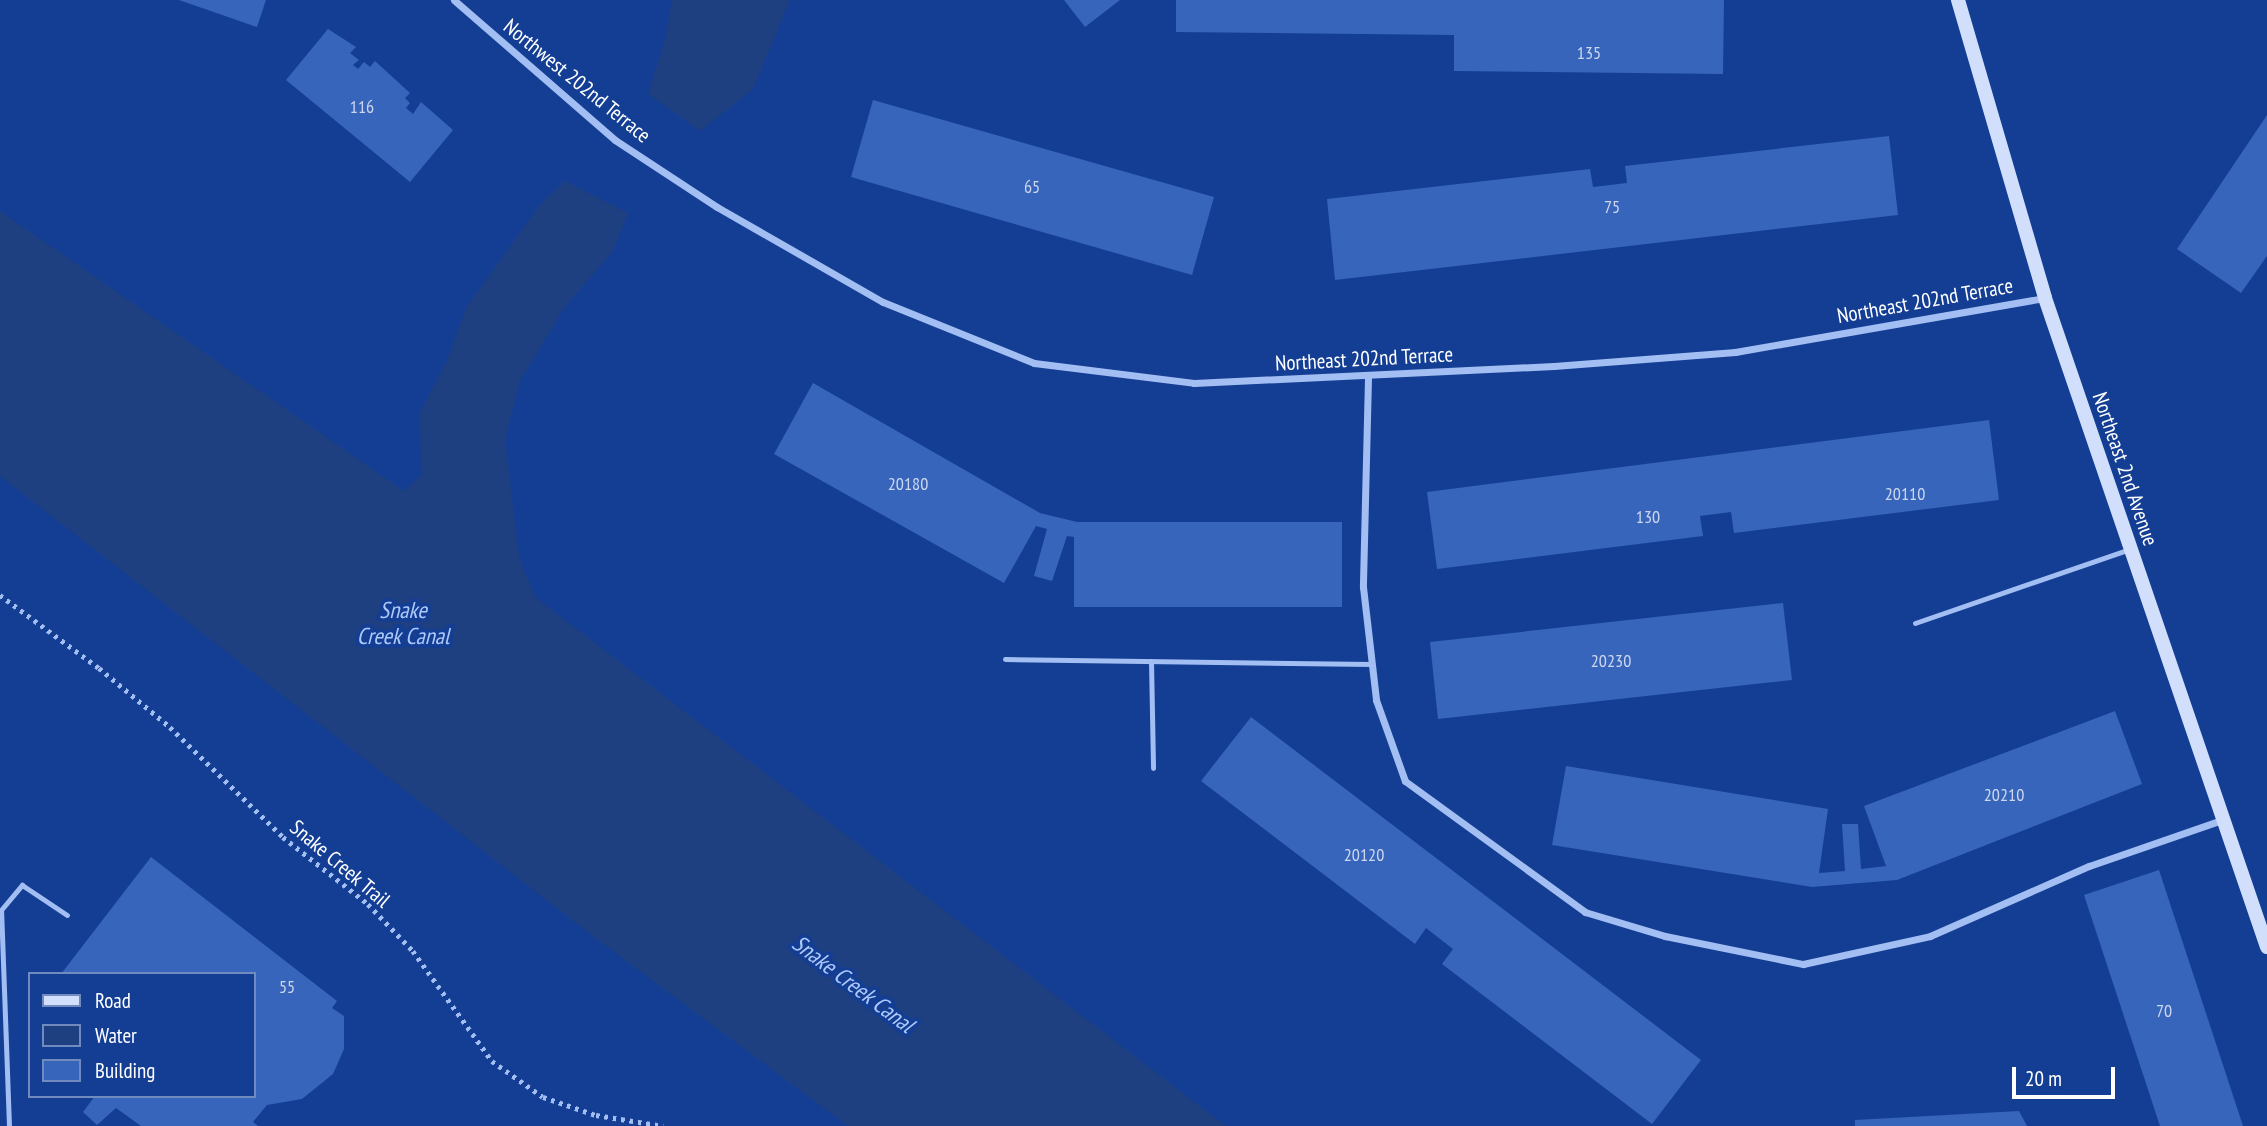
<!DOCTYPE html>
<html>
<head>
<meta charset="utf-8">
<style>
  body { margin:0 }
  #map { position:relative; width:2267px; height:1126px; overflow:hidden; background:#133e94; font-family:"PT Sans Narrow",sans-serif }
  div>[style] { position:absolute }
  [style*='--x'] { left:calc(var(--x)*1px); top:calc(var(--y)*1px); width:calc(var(--w)*1px); rotate:calc(var(--a)*1deg) }
  .water>* { inset:0; background:#1f4080 }
  .building>* { inset:0; background:#3765bb }
  .path>* { height:4.5px; margin-top:-2.25px; transform-origin:0; background:repeating-linear-gradient(90deg,#a2bef2 0 3.5px,transparent 0 8.5px) }
  .lane>* { height:5px; margin:-2.5px; padding:0 2.5px; transform-origin:2.5px; border-radius:2.5px; background:#a2bef2 }
  .street>* { height:7px; margin:-3.5px; padding:0 3.5px; transform-origin:3.5px; border-radius:3.5px; background:#a2bef2 }
  .secondary>* { height:14px; margin:-7px; padding:0 7px; transform-origin:7px; border-radius:7px; background:#d1dffc }
  span { translate:-50% -50%; white-space:nowrap; text-align:center; line-height:1.15; -webkit-text-stroke:7px #133e94; paint-order:stroke }
  .number-label { font-size:18px; color:#cdd8ee }
  .number-label span { -webkit-text-stroke-width:0 }
  .street-label { font-size:21px; color:#fff }
  .water-label { font-size:23px; color:#aec9f9; font-style:italic }
  .legend { position:absolute; left:28px; top:972px; width:228px; height:126px; box-sizing:border-box; background:#133e94; border:2px solid #718bbf; margin:0; padding:9px 12px; list-style:none; font-size:21px; color:#fff }
  .legend li { display:flex; align-items:center; gap:14px; height:35px }
  .legend b { width:35px; border:2px solid #718bbf }
  .scale { position:absolute; left:2012px; top:1067px; width:103px; height:32px; box-sizing:border-box; border:4px solid #fff; border-top:0; padding-left:9px; font-size:21px; line-height:24px; white-space:nowrap; color:#fff; -webkit-text-stroke:5px #133e94; paint-order:stroke }
</style>
</head>
<body>
<div id="map">
  <div class="water">
    <div style="clip-path:polygon(672px 0,790px 0,753px 89px,700px 131px,648px 94px,666px 37px)"></div>
    <div style="clip-path:polygon(565px 181px,628px 213px,613px 251px,564px 308px,520px 381px,505px 439px,519px 557px,535px 597px,1226px 1126px,848px 1126px,594px 937px,0 476px,0 211px,404px 491px,421px 475px,420px 412px,447px 361px,466px 308px,539px 206px)"></div>
  </div>
  <div class="building">
    <div style="clip-path:polygon(179px 0,266px 0,257px 27px)"></div>
    <div style="clip-path:polygon(1064px 0,1120px 0,1085px 27px)"></div>
    <div style="clip-path:polygon(1176px 0,1724px 0,1723px 74px,1454px 71px,1454px 35px,1176px 32px)"></div>
    <div style="clip-path:polygon(328px 29px,356px 47px,350px 53px,359px 60px,353px 65px,358px 69px,364px 62px,370px 67px,375px 61px,410px 93px,405px 98px,410px 103px,406px 108px,413px 114px,421px 102px,453px 130px,410px 182px,286px 80px)"></div>
    <div style="clip-path:polygon(873px 100px,1214px 197px,1192px 275px,851px 177px)"></div>
    <div style="clip-path:polygon(2267px 115px,2267px 256px,2241px 293px,2177px 249px)"></div>
    <div style="clip-path:polygon(1889px 136px,1898px 215px,1335px 280px,1327px 199px,1590px 169px,1593px 187px,1627px 183px,1625px 166px)"></div>
    <div style="clip-path:polygon(813px 383px,1040px 513px,1077px 522px,1342px 522px,1342px 607px,1074px 607px,1074px 537px,1067px 536px,1052px 581px,1034px 576px,1047px 529px,1036px 526px,1004px 583px,774px 454px)"></div>
    <div style="clip-path:polygon(1989px 420px,1999px 500px,1734px 533px,1731px 512px,1700px 516px,1703px 536px,1437px 569px,1427px 492px)"></div>
    <div style="clip-path:polygon(1783px 603px,1792px 680px,1438px 719px,1430px 642px)"></div>
    <div style="clip-path:polygon(2115px 711px,2142px 784px,1897px 880px,1812px 887px,1552px 845px,1566px 766px,1828px 809px,1819px 873px,1845px 871px,1842px 824px,1858px 824px,1861px 869px,1886px 866px,1864px 806px)"></div>
    <div style="clip-path:polygon(1251px 717px,1701px 1060px,1652px 1124px,1442px 964px,1453px 949px,1426px 928px,1415px 944px,1201px 781px)"></div>
    <div style="clip-path:polygon(151px 857px,337px 1001px,332px 1008px,344px 1016px,344px 1049px,333px 1074px,302px 1099px,267px 1105px,253px 1122px,258px 1126px,141px 1126px,116px 1108px,97px 1125px,83px 1112px,95px 1096px,254px 1096px,254px 974px,61px 974px)"></div>
    <div style="clip-path:polygon(2159px 870px,2243px 1126px,2160px 1126px,2084px 895px)"></div>
    <div style="clip-path:polygon(2019px 1111px,2027px 1126px,1855px 1126px,1855px 1120px)"></div>
  </div>
  <div class="path">
    <div style="--x:0;--y:595;--w:123;--a:36.4"></div>
    <div style="--x:99;--y:668;--w:92;--a:39.7"></div>
    <div style="--x:170;--y:727;--w:158;--a:44.2"></div>
    <div style="--x:283;--y:837;--w:108;--a:38.2"></div>
    <div style="--x:368;--y:904;--w:65;--a:46.2"></div>
    <div style="--x:413;--y:951;--w:135;--a:54.3"></div>
    <div style="--x:492;--y:1061;--w:62;--a:35.2"></div>
    <div style="--x:543;--y:1097;--w:56;--a:18.8"></div>
    <div style="--x:596;--y:1115;--w:68;--a:9.3"></div>
  </div>
  <div class="lane">
    <div style="--x:1915;--y:623;--w:227;--a:-19"></div>
    <div style="--x:1005;--y:659;--w:367;--a:0.8"></div>
    <div style="--x:1151;--y:661;--w:107;--a:88.9"></div>
    <div style="--x:9;--y:1126;--w:216;--a:-92.1"></div>
    <div style="--x:1;--y:910;--w:33;--a:-50"></div>
    <div style="--x:22;--y:885;--w:54;--a:33.7"></div>
  </div>
  <div class="street">
    <div style="--x:454;--y:0;--w:213;--a:41"></div>
    <div style="--x:615;--y:140;--w:122;--a:33.3"></div>
    <div style="--x:717;--y:207;--w:191;--a:29.8"></div>
    <div style="--x:883;--y:302;--w:163;--a:22"></div>
    <div style="--x:1034;--y:363;--w:161;--a:7.1"></div>
    <div style="--x:1194;--y:383;--w:360;--a:-2.7"></div>
    <div style="--x:1554;--y:366;--w:182;--a:-4.4"></div>
    <div style="--x:1735;--y:352;--w:315;--a:-9.9"></div>
    <div style="--x:1368;--y:378;--w:209;--a:91.4"></div>
    <div style="--x:1363;--y:587;--w:114;--a:83.4"></div>
    <div style="--x:1376;--y:700;--w:86;--a:70.3"></div>
    <div style="--x:1405;--y:781;--w:223;--a:36"></div>
    <div style="--x:1585;--y:912;--w:84;--a:16.7"></div>
    <div style="--x:1665;--y:936;--w:141;--a:11.5"></div>
    <div style="--x:1803;--y:964;--w:130;--a:-12.4"></div>
    <div style="--x:1930;--y:936;--w:174;--a:-23.8"></div>
    <div style="--x:2089;--y:866;--w:141;--a:-19.1"></div>
  </div>
  <div class="secondary">
    <div style="--x:1958;--y:0;--w:310;--a:73.7"></div>
    <div style="--x:2045;--y:298;--w:686;--a:71.12"></div>
  </div>
  <div class="number-label">
    <span style="left:1589px;top:53px">135</span>
    <span style="left:362px;top:107px">116</span>
    <span style="left:1032px;top:187px">65</span>
    <span style="left:1612px;top:207px">75</span>
    <span style="left:908px;top:484px">20180</span>
    <span style="left:1905px;top:494px">20110</span>
    <span style="left:1648px;top:517px">130</span>
    <span style="left:1611px;top:661px">20230</span>
    <span style="left:2004px;top:795px">20210</span>
    <span style="left:1364px;top:855px">20120</span>
    <span style="left:287px;top:987px">55</span>
    <span style="left:2164px;top:1011px">70</span>
  </div>
  <div class="street-label">
    <span style="left:577px;top:81px;rotate:39deg">Northwest 202nd Terrace</span>
    <span style="left:1925px;top:301px;rotate:-10deg">Northeast 202nd Terrace</span>
    <span style="left:1364px;top:359px;rotate:-3deg">Northeast 202nd Terrace</span>
    <span style="left:2125px;top:469px;rotate:71deg">Northeast 2nd Avenue</span>
    <span style="left:340px;top:864px;rotate:40deg">Snake Creek Trail</span>
  </div>
  <div class="water-label">
    <span style="left:403px;top:623px">Snake<br>Creek Canal</span>
    <span style="left:853px;top:984px;rotate:37deg">Snake Creek Canal</span>
  </div>
  <ul class="legend">
  <li><b style="height:9px;background:#d1dffc"></b>Road</li>
  <li><b style="height:19px;background:#1f4080"></b>Water</li>
  <li><b style="height:19px;background:#3765bb"></b>Building</li>
  </ul>
  <div class="scale">20 m</div>
</div>
</body>
</html>
